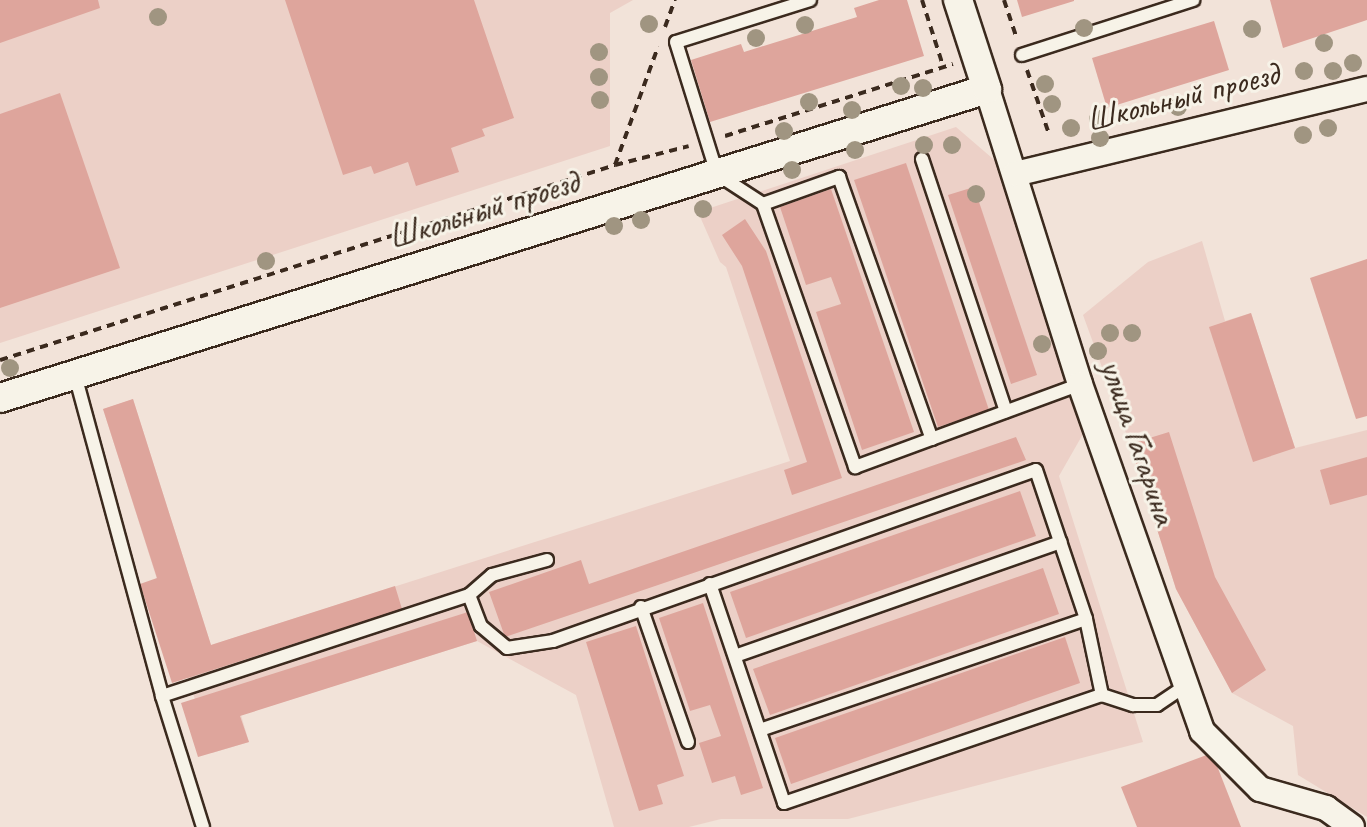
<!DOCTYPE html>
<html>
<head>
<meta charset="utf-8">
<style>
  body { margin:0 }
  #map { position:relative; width:1367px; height:827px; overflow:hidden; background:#f2e3d9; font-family:Caveat,sans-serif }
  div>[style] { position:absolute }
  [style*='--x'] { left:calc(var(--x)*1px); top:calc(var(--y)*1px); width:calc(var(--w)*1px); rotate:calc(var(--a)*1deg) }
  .built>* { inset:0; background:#ecd0c7 }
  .building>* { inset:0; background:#dea59c }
  .path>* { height:4px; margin-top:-2px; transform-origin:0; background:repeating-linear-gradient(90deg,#3b2a1e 0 8px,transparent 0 14px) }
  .roads { filter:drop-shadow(2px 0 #3b2a1e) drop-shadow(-2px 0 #3b2a1e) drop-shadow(0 2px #3b2a1e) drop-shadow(0 -2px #3b2a1e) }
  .service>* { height:12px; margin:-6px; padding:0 6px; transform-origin:6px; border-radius:6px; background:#f7f3e8 }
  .minor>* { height:24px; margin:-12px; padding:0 12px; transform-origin:12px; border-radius:12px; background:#f7f3e8 }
  .tertiary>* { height:28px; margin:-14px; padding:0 14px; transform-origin:14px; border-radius:14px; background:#f7f3e8 }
  .trees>* { width:18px; height:18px; margin:-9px; border-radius:50%; background:#a09581 }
  span { translate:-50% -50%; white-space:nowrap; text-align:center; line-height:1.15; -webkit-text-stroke:6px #f7f3e8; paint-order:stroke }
  .street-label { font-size:34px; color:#3b2a1e }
</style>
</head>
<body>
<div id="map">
  <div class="built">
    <div style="clip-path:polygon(0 0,633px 0,610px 13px,610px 146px,0 343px)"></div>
    <div style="clip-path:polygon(956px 127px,999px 164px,1083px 434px,1059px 476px,1143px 742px,848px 819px,721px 819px,689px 827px,614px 827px,576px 695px,477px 641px,241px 715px,249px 742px,212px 753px,103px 409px,133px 399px,211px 645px,790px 461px,726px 267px,720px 262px,698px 212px)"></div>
    <div style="clip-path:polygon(1202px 241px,1225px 321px,1251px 313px,1295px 448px,1367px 430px,1367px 817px,1298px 775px,1293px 726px,1232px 693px,1176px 589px,1130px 444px,1083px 315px,1148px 262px)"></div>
  </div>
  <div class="building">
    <div style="clip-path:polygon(0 0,98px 0,100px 8px,0 43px)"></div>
    <div style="clip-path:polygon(285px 0,474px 0,514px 118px,482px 129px,485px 136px,451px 148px,459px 172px,416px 186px,408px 162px,374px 174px,371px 166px,343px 175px)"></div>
    <div style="clip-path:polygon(879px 0,907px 0,924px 56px,710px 122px,691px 60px,741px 44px,744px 52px,857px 17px,854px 8px)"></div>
    <div style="clip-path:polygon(1017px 0,1074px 0,1074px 1px,1022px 17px)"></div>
    <div style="clip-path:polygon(1270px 0,1367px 0,1367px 20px,1283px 48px)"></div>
    <div style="clip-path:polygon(1214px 21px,1229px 70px,1107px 108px,1092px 58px)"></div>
    <div style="clip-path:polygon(60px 93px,120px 268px,0 308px,0 114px)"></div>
    <div style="clip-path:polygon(906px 163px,989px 410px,938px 427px,854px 180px)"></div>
    <div style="clip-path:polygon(974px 187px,1037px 375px,1011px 384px,948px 195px)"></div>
    <div style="clip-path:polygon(831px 189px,914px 432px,862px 450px,816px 312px,841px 304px,831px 277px,806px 285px,780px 207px)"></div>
    <div style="clip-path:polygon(745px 219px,766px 251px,842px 478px,792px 495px,784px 470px,807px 462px,742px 266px,722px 235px)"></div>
    <div style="clip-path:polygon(1367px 259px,1367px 416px,1356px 419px,1310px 278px)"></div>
    <div style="clip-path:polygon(1251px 313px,1295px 448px,1253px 462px,1209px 327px)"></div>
    <div style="clip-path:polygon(133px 399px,211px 645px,395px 586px,402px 609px,172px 683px,140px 584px,157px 578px,103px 409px)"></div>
    <div style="clip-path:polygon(1169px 432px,1215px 577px,1266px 670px,1232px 693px,1176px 589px,1130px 444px)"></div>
    <div style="clip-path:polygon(1016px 437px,1026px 460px,505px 637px,489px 592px,581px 560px,589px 584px)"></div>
    <div style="clip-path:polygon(1367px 457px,1367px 495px,1330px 505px,1320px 470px)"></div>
    <div style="clip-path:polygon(1020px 491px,1036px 536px,746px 638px,730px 592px)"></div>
    <div style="clip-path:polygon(1043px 568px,1059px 614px,770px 715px,753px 669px)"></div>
    <div style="clip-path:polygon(703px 603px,763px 788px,741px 795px,735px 776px,712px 783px,699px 743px,721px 736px,710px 705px,690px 711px,659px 618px)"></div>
    <div style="clip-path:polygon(468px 612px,477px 641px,240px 716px,249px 742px,198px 757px,181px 703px)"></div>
    <div style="clip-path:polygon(636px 626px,684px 776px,657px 785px,663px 804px,639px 811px,586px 642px)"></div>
    <div style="clip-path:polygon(1065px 637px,1080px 683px,791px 784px,775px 738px)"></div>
    <div style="clip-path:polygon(1212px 753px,1241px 827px,1137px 827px,1121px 787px)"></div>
  </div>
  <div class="path">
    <div style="--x:922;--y:0;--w:69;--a:72.3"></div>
    <div style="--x:1004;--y:0;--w:41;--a:71.6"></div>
    <div style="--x:665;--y:27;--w:29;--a:-70"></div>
    <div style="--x:1027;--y:70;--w:68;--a:71"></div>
    <div style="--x:725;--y:136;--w:239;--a:-17.5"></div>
    <div style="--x:615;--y:165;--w:126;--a:-70"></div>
    <div style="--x:0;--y:360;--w:645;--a:-17.59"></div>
    <div style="--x:615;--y:165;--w:76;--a:-14.4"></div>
  </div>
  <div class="roads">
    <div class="service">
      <div style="--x:810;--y:0;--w:140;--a:162.6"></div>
      <div style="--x:676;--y:42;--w:138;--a:72.7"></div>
      <div style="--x:717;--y:174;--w:55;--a:33.1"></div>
      <div style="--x:763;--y:204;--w:279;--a:70.7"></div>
      <div style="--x:855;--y:467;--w:240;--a:-20.2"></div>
      <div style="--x:1022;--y:55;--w:180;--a:-17.8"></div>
      <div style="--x:922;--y:159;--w:266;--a:71.6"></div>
      <div style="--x:763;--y:204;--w:81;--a:-19.6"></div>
      <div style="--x:839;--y:177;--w:278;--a:70.5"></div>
      <div style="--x:75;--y:375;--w:333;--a:74.8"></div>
      <div style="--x:547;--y:560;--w:57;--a:164.7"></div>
      <div style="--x:492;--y:575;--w:30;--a:139"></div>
      <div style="--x:469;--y:595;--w:33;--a:69"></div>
      <div style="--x:481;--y:626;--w:34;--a:40"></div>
      <div style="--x:507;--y:648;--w:47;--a:-8.7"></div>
      <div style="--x:553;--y:641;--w:512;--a:-19.5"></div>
      <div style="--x:1036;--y:470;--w:157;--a:71.4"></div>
      <div style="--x:1086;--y:619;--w:78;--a:78.1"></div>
      <div style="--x:710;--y:584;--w:231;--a:71.3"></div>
      <div style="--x:784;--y:803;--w:336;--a:-18.8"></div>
      <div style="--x:1102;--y:695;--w:33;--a:18"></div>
      <div style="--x:1133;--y:705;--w:24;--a:0"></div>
      <div style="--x:1157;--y:705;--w:36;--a:-34"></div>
      <div style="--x:641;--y:607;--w:143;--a:70.8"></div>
      <div style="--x:735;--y:656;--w:345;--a:-19.3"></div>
      <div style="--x:760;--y:730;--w:344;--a:-18.8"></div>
      <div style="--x:203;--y:827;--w:137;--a:-107.4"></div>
      <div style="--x:162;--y:696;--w:323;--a:-18.2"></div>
    </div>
    <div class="minor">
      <div style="--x:987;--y:89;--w:309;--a:72.5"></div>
      <div style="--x:1080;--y:384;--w:368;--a:70.6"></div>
      <div style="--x:1202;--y:731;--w:82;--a:45"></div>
      <div style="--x:1260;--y:789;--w:69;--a:16.1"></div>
      <div style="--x:1326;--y:808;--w:32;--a:36"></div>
      <div style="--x:1015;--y:174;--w:362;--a:-13.6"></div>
    </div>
    <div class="tertiary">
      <div style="--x:0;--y:398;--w:1034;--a:-17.38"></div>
      <div style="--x:987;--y:89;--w:94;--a:-108"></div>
    </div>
  </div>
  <div class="trees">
    <div style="left:158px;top:17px"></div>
    <div style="left:649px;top:24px"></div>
    <div style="left:805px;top:25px"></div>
    <div style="left:1084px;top:28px"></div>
    <div style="left:1252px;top:29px"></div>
    <div style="left:756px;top:38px"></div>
    <div style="left:1324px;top:43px"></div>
    <div style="left:599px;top:52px"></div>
    <div style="left:1353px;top:63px"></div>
    <div style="left:1304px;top:71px"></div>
    <div style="left:1333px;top:71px"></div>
    <div style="left:599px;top:77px"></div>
    <div style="left:1045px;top:84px"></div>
    <div style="left:901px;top:86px"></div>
    <div style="left:923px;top:88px"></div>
    <div style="left:600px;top:100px"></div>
    <div style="left:809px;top:102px"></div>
    <div style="left:1052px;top:104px"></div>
    <div style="left:1178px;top:107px"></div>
    <div style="left:852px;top:110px"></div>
    <div style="left:1098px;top:119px"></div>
    <div style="left:1071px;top:128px"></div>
    <div style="left:1328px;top:128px"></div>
    <div style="left:784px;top:131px"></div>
    <div style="left:1303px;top:135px"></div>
    <div style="left:1100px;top:138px"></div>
    <div style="left:924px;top:145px"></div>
    <div style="left:952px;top:145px"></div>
    <div style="left:855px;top:150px"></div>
    <div style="left:792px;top:170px"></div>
    <div style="left:976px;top:194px"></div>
    <div style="left:703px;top:209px"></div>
    <div style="left:641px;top:220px"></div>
    <div style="left:614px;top:226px"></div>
    <div style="left:266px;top:261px"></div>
    <div style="left:1110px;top:333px"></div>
    <div style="left:1132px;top:333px"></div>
    <div style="left:1042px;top:344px"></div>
    <div style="left:1098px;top:351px"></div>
    <div style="left:10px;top:368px"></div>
  </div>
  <div class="street-label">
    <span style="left:1182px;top:96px;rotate:-14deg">Школьный проезд</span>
    <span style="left:483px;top:209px;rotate:-17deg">Школьный проезд</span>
    <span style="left:1139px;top:442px;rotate:71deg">улица Гагарина</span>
  </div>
</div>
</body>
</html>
